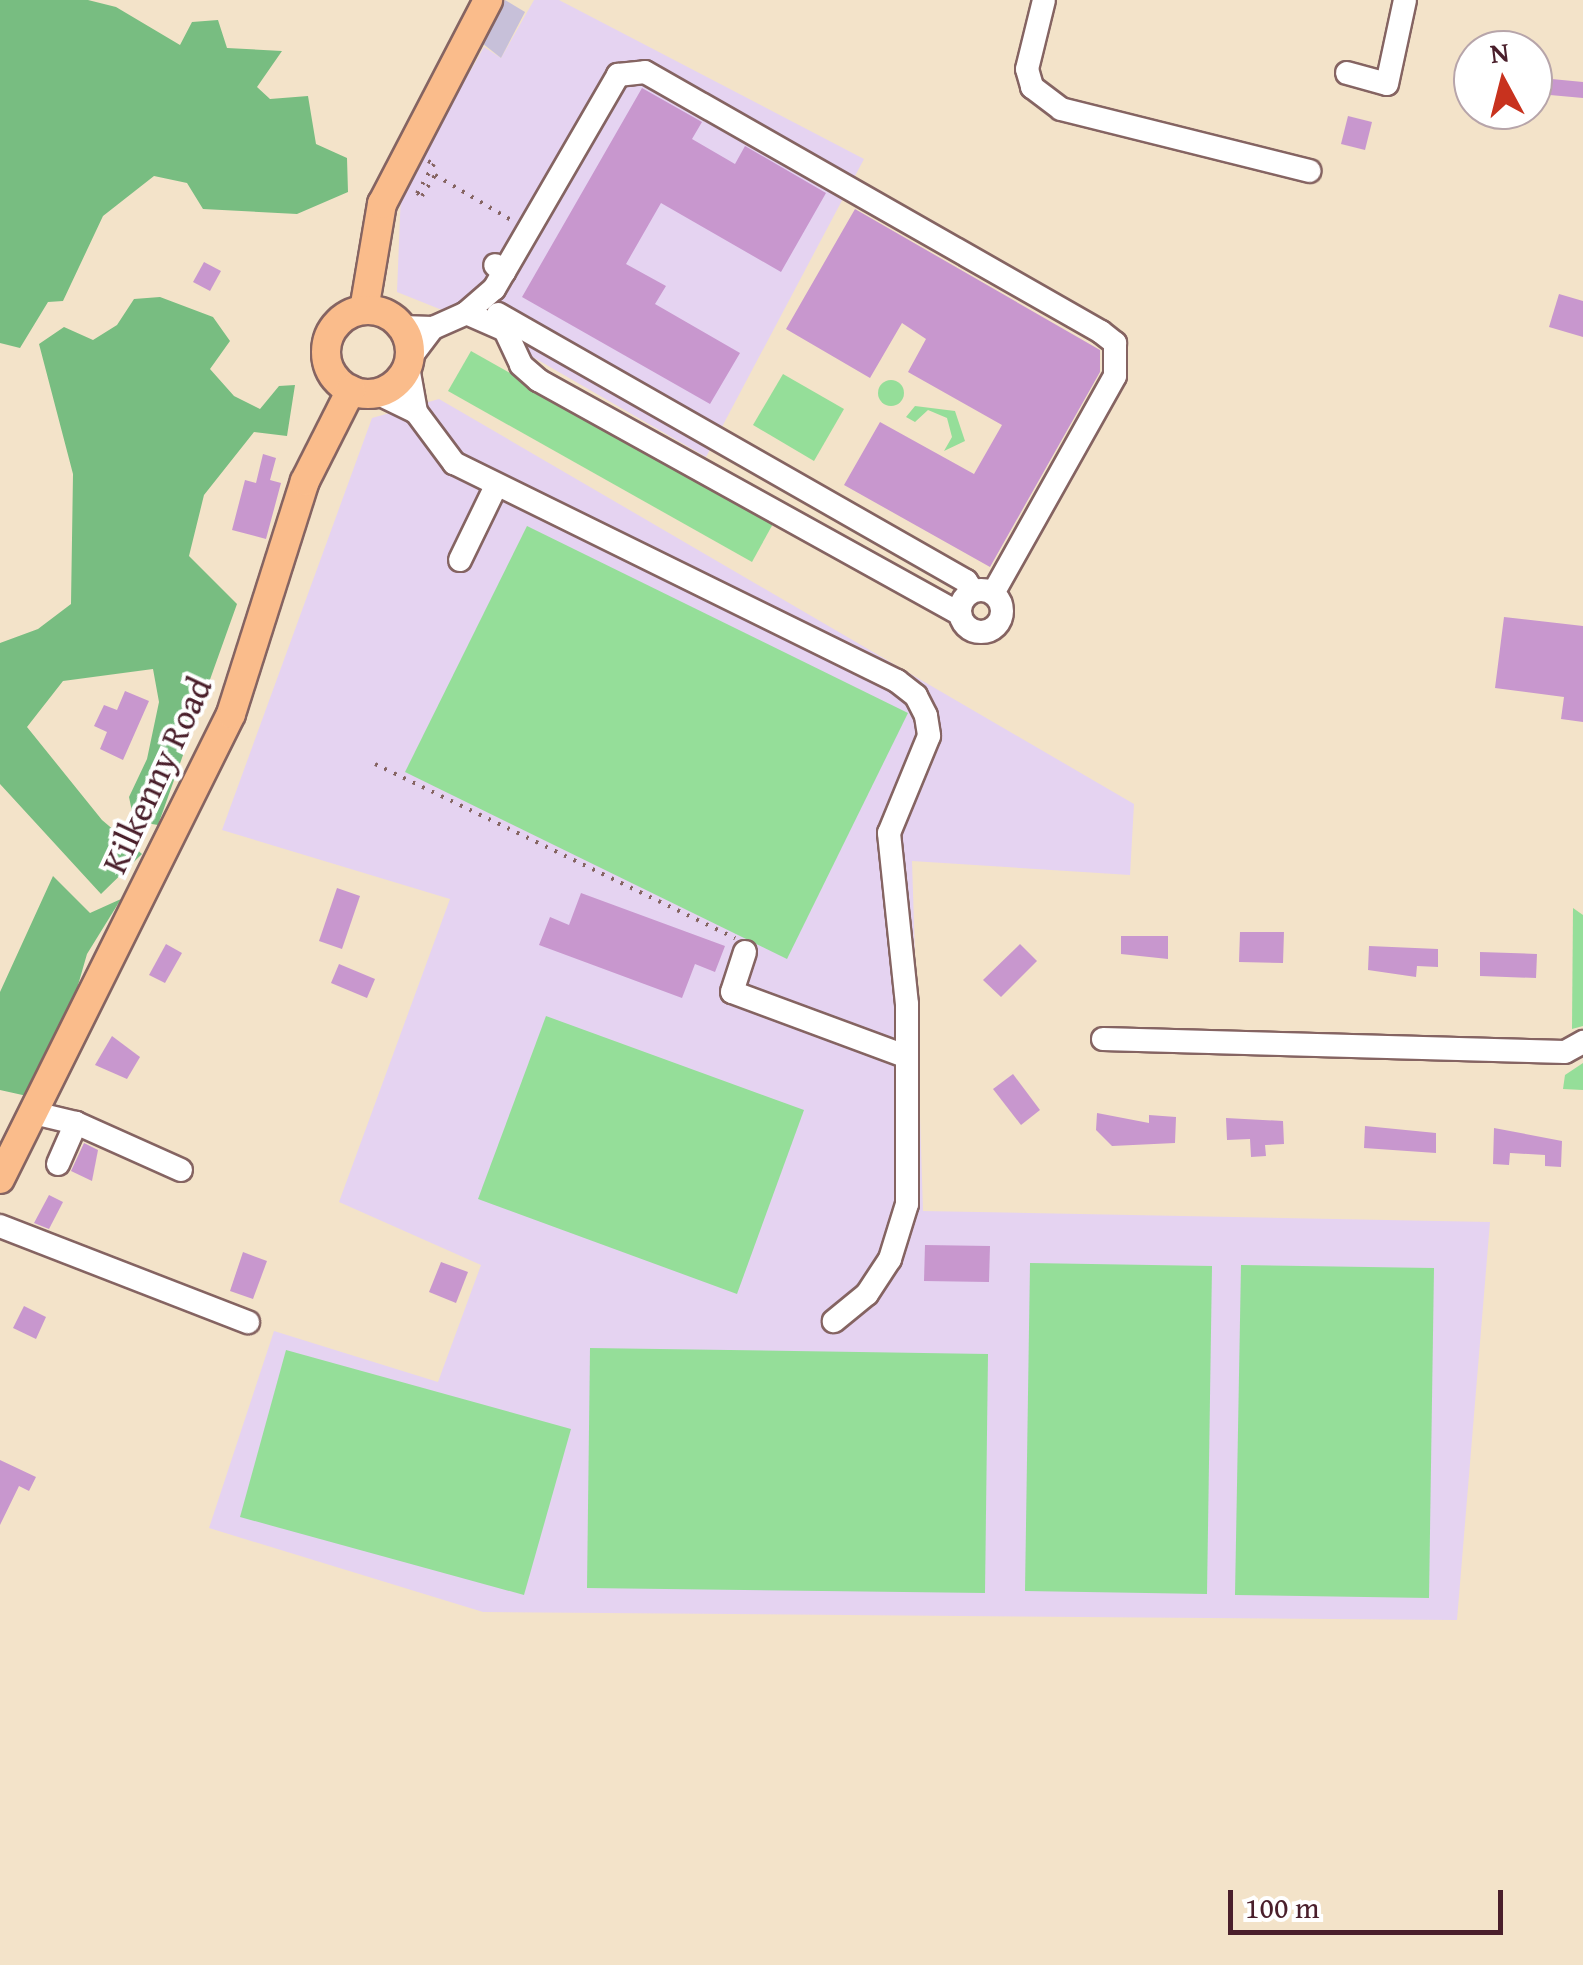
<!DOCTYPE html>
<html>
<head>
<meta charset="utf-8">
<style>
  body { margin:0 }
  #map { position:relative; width:1583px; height:1965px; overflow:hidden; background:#f3e3c9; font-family:"Gentium Book Plus",serif }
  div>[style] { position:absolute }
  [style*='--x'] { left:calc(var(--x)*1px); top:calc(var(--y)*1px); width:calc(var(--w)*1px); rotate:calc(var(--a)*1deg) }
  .built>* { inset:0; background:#e5d3f1 }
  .industrial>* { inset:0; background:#c7c0d9 }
  .green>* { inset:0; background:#95de99 }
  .round { border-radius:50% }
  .forest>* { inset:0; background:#78bd81 }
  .building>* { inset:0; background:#c897ce }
  .path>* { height:4px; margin-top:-2px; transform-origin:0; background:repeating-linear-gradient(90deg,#856462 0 2.5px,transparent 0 10.5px) }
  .roads { filter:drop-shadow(2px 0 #856462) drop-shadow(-2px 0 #856462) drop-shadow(0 2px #856462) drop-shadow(0 -2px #856462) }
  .minor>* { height:22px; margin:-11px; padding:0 11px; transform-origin:11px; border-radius:11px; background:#fff }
  .minor>.ring { margin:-11px; padding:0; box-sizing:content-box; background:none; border:22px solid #fff; border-radius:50% }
  .major>* { height:28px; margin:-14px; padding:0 14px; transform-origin:14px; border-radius:14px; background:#fabc8b }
  .major>.ring { margin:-14px; padding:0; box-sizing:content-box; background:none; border:28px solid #fabc8b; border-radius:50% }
  span { translate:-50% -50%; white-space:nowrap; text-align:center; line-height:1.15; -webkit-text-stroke:8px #fff; paint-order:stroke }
  .street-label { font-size:35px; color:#4a1f2b }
  .north { position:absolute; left:1453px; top:30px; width:100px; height:100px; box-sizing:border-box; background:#fff; border:2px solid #b7a5aa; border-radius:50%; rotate:353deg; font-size:28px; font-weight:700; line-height:40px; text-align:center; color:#4a1f2b }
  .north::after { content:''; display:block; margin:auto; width:35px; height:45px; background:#c8321e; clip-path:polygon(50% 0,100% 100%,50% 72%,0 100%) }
  .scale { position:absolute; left:1228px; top:1890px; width:275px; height:45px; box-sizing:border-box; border:5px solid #4a1f2b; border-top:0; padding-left:12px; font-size:30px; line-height:35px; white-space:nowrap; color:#4a1f2b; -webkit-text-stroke:8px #fff; paint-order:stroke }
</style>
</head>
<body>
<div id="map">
  <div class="built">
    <div style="clip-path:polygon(534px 0,559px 0,864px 159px,706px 457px,472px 322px,397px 292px,401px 192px,484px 47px,501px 58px)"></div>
    <div style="clip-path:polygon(439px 399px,1134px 804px,1130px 875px,912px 861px,923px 1211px,1490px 1222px,1457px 1620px,483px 1612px,209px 1528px,274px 1331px,438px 1382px,481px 1265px,339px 1202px,450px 899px,222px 830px,372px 418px)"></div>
  </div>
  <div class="industrial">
    <div style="clip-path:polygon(505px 0,525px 12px,501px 58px,482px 43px)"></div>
  </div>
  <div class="green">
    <div style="clip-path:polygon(471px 351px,774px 522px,752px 562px,448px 391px)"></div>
    <div style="clip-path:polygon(783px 374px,844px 409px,814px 461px,753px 425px)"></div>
    <div class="round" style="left:878px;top:380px;width:26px;height:26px"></div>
    <div style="clip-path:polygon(915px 406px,955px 411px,965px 441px,944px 451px,952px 437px,947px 418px,928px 410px,915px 422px,906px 417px)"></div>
    <div style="clip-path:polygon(527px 526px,908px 713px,787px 959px,405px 772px)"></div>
    <div style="clip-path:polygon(1573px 908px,1583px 915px,1583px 1026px,1572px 1029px)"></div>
    <div style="clip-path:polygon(546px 1016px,804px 1110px,737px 1294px,478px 1199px)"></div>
    <div style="clip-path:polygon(1583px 1063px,1583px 1090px,1563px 1089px,1565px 1075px)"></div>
    <div style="clip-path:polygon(1030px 1263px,1212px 1266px,1207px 1594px,1025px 1591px)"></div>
    <div style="clip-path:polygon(1241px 1265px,1434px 1268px,1429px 1598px,1235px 1595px)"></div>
    <div style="clip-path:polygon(590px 1348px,988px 1354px,985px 1593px,587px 1588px)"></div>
    <div style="clip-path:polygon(286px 1350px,571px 1429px,524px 1595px,240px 1517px)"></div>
  </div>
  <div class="forest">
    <div style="clip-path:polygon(0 0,88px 0,116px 7px,180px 45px,192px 22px,218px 20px,227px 48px,282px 51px,257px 87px,270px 99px,308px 96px,316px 144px,347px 158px,348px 192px,297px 214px,203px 209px,187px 183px,154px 176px,103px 216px,63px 301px,48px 302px,20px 348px,0 343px)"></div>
    <div style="clip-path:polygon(160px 297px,213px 317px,230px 341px,210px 369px,234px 396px,260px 409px,279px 386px,295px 385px,287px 436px,254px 432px,204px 495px,189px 556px,237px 604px,158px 825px,134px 821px,129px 797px,147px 759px,159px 702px,153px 669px,63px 681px,27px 727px,102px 820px,142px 854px,101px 894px,0 784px,0 643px,38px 629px,71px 604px,73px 474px,39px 344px,64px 327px,93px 340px,117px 325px,134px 299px)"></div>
    <div style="clip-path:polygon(53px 876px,90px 913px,121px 899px,87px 954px,70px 1013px,27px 1096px,0 1090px,0 992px)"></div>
  </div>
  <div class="building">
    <div style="clip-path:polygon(1541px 78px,1583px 82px,1583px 98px,1539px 94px)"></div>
    <div style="clip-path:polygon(642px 88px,702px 122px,692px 139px,735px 164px,745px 146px,826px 193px,781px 272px,661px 203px,626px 264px,666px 286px,655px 304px,740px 353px,710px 404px,522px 297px)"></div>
    <div style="clip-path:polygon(1348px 116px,1372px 122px,1365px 150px,1341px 144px)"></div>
    <div style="clip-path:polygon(855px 209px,1100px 350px,1100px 372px,990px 567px,844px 485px,880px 422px,974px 474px,1002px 425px,908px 372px,926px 339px,902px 323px,870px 378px,786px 329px)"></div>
    <div style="clip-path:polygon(204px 262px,221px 271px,210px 291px,193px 282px)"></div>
    <div style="clip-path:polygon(1559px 294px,1583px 301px,1583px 337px,1549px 327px)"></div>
    <div style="clip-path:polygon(263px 454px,276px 458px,270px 480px,281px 483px,266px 539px,232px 530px,245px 480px,256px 483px)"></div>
    <div style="clip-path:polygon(1504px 617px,1583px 626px,1583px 722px,1561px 719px,1564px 697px,1495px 688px)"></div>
    <div style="clip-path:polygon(125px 691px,149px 701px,123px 760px,100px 749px,107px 732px,94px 726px,104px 705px,117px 710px)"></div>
    <div style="clip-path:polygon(337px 888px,360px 896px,342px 949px,319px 941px)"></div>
    <div style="clip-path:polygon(581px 893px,725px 946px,715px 972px,695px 964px,682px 998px,539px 945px,550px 917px,569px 925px)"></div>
    <div style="clip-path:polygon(1240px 932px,1284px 932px,1283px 963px,1239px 962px)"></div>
    <div style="clip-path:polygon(1121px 936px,1168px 936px,1168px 959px,1121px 954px)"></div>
    <div style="clip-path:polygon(166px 944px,182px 953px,165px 983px,149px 975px)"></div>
    <div style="clip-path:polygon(1020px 944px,1037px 961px,1001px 997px,983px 980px)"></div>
    <div style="clip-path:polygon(1369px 946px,1438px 949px,1438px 967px,1417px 966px,1416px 977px,1368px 970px)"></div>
    <div style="clip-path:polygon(1480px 952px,1537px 954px,1536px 978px,1480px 976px)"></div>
    <div style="clip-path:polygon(339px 964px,375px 979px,367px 998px,331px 983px)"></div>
    <div style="clip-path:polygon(112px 1036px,140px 1057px,127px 1079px,95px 1065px)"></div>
    <div style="clip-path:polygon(1013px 1074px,1040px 1110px,1021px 1125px,993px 1089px)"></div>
    <div style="clip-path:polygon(1097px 1113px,1149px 1123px,1149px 1115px,1176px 1117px,1175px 1143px,1112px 1146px,1096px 1130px)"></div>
    <div style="clip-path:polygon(1226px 1118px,1283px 1121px,1284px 1144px,1265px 1145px,1266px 1156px,1251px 1157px,1250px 1139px,1227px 1140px)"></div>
    <div style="clip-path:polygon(1365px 1126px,1436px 1133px,1436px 1153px,1364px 1148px)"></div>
    <div style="clip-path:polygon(1494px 1128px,1562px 1141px,1561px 1167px,1545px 1166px,1545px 1155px,1510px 1153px,1509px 1165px,1493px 1164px)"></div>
    <div style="clip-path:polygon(84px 1143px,98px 1150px,92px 1181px,71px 1171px)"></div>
    <div style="clip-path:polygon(49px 1195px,63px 1202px,49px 1229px,34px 1223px)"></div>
    <div style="clip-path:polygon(925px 1245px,990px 1246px,989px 1282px,924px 1281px)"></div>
    <div style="clip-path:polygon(243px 1252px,267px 1261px,253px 1299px,230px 1291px)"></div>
    <div style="clip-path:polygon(441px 1262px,468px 1272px,456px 1303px,429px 1292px)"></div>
    <div style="clip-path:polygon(24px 1306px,46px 1317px,36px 1339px,13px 1328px)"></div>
    <div style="clip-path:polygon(0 1460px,36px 1477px,29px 1491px,19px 1486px,0 1525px)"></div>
  </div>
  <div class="path">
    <div style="--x:428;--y:161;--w:7;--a:27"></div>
    <div style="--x:434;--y:164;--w:34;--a:120"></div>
    <div style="--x:417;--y:193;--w:6;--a:31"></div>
    <div style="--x:422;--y:196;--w:25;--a:-58"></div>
    <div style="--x:435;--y:175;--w:88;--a:30.6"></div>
    <div style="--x:375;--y:764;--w:400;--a:25.8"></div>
  </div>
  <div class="roads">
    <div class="minor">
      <div style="--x:1044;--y:0;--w:71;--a:103.8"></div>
      <div style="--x:1027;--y:69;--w:19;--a:74"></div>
      <div style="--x:1032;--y:87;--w:36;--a:37"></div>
      <div style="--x:1061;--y:109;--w:256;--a:14"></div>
      <div style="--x:1347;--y:73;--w:41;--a:15.4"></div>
      <div style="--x:1387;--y:84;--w:86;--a:-77.9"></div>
      <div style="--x:504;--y:272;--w:228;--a:-59.9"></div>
      <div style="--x:618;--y:75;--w:27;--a:-6"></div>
      <div style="--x:645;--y:72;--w:525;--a:29.69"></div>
      <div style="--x:1101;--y:332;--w:18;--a:38"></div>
      <div style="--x:1115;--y:343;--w:33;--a:90"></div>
      <div style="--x:1115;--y:376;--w:249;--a:119.3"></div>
      <div style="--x:466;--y:313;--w:43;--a:23.6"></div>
      <div style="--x:505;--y:330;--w:38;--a:65"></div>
      <div style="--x:521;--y:365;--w:23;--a:41"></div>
      <div style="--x:538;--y:380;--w:483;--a:29"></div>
      <div style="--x:498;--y:314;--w:539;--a:29.71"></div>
      <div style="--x:966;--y:581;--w:12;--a:55"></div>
      <div style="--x:402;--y:327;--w:31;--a:2"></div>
      <div style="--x:433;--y:328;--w:36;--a:-24"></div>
      <div style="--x:466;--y:313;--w:37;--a:-41"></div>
      <div style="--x:494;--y:289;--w:20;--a:-60"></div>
      <div style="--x:504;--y:272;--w:11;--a:-142"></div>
      <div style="--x:410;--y:358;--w:38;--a:-53"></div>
      <div style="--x:408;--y:367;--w:46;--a:79.9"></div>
      <div style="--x:416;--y:412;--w:64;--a:53.3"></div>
      <div style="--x:454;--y:463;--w:494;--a:26.2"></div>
      <div style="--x:897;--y:681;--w:24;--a:38"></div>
      <div style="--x:916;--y:696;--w:22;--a:63"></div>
      <div style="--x:926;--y:716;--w:20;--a:81"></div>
      <div style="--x:929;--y:736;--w:105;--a:112.4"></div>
      <div style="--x:889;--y:833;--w:172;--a:84"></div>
      <div style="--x:907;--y:1004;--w:200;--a:90"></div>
      <div style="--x:907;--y:1204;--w:58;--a:107.2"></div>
      <div style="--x:890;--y:1259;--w:42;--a:123.3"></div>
      <div style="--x:867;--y:1294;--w:43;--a:140.7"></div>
      <div style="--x:377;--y:393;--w:43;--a:26"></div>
      <div style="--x:460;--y:560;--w:82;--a:-64.1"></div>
      <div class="ring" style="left:960px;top:590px;width:20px;height:20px"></div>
      <div style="--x:745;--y:952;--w:42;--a:108"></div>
      <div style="--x:732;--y:992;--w:184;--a:20.3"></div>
      <div style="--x:1103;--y:1039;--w:462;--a:1.6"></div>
      <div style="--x:1565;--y:1052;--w:21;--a:-29"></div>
      <div style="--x:34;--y:1113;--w:43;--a:13.4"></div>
      <div style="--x:76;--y:1123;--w:115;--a:24.1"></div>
      <div style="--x:58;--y:1164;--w:45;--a:-66.3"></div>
      <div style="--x:0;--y:1226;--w:266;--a:21.2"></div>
    </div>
    <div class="major">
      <div style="--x:364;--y:310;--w:108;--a:-80.4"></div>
      <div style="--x:382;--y:204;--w:230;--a:-62.5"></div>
      <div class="ring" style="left:326px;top:310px;width:56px;height:56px"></div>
      <div style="--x:0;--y:1179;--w:519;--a:-63.58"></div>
      <div style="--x:231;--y:714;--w:244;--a:-72.4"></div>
      <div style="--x:305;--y:481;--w:102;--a:-63.2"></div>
    </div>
  </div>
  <div class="street-label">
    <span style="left:157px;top:775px;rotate:-65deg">Kilkenny Road</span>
  </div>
  <div class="north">N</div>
  <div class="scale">100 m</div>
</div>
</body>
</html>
